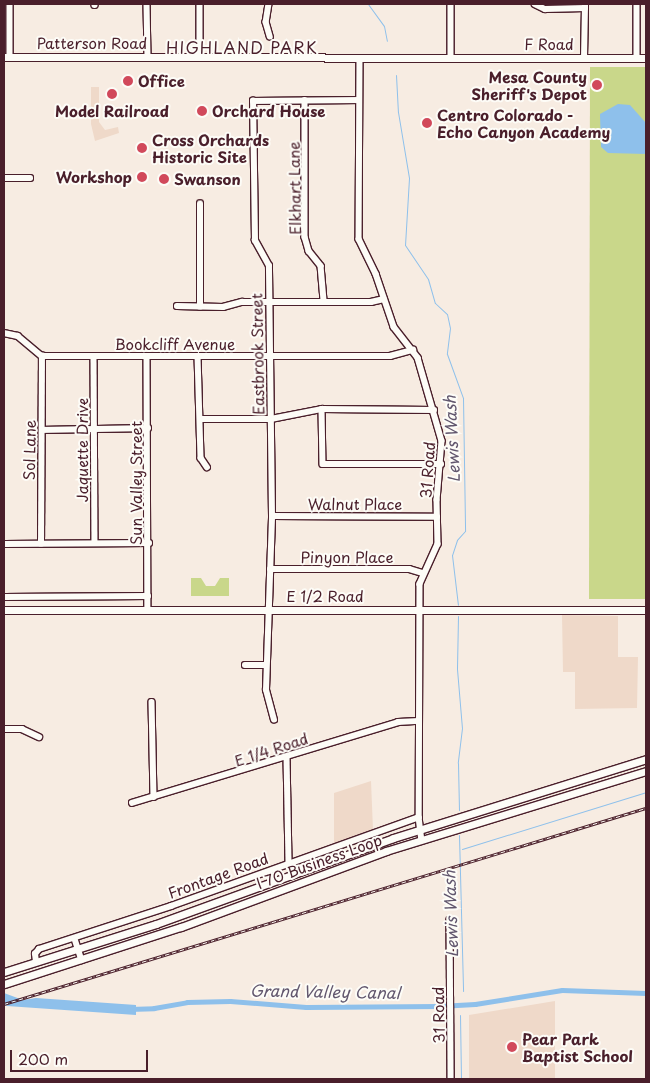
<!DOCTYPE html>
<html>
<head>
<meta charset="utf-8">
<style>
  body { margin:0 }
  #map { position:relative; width:650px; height:1083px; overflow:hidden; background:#f7ece2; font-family:"Playpen Sans",sans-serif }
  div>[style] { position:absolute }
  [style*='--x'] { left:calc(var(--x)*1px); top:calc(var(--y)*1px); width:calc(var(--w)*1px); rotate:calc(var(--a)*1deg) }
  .built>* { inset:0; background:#efd9c9 }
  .green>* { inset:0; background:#c9d78a }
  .water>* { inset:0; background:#8ec0eb }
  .stream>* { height:1px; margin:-0.5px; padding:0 0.5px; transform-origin:0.5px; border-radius:0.5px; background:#8ec0eb }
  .canal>* { height:5px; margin:-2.5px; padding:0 2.5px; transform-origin:2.5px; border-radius:2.5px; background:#8ec0eb }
  .roads { filter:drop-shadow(1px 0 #4a1f2b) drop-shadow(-1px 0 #4a1f2b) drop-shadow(0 1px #4a1f2b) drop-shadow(0 -1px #4a1f2b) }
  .minor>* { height:5.5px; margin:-2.75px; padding:0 2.75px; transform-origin:2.75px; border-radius:2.75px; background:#fdfcf7 }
  .major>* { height:7px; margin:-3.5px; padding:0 3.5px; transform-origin:3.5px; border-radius:3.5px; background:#fdfcf7 }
  .rail>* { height:3px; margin-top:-1.5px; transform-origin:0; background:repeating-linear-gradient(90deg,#fdfcf7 0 4px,#4a1f2b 0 8px); box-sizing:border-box; border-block:1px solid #4a1f2b }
  .dots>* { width:14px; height:14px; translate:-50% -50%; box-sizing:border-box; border:2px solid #fdfcf7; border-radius:50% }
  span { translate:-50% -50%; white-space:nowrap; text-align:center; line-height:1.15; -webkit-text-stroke:4px #fdfcf7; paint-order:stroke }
  .street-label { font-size:15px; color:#4a1f2b }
  .poi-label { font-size:15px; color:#4a1f2b; font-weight:700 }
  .right { translate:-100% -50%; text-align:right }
  .left { translate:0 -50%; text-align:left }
  .neighbourhood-label { font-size:16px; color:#4a1f2b; letter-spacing:1px }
  .water-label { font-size:16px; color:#62576e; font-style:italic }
  .frame { position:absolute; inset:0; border:5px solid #4a1f2b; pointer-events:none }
  .scale { position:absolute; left:10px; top:1050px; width:138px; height:22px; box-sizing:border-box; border:2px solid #4a1f2b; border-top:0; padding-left:6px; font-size:15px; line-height:18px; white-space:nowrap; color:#4a1f2b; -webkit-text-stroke:4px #fdfcf7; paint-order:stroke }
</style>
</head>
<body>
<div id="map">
  <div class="built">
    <div style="clip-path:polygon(91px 87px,99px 87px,99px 122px,105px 130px,118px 127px,119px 133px,95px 141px,91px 124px)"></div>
    <div style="clip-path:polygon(562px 615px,618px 616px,618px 657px,638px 657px,637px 708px,575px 709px,575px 672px,563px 672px)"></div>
    <div style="clip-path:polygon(371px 781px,373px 830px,334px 843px,334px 793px)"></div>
    <div style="clip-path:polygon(555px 1001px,555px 1079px,469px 1079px,469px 1015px)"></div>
  </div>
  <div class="green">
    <div style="clip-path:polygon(590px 67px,646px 67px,646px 599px,589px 599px)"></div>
    <div style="clip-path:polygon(191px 578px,201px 578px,206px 586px,215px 586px,220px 578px,229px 578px,229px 596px,191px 596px)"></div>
  </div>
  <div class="water">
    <div style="clip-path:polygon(618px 104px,630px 105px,646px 123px,646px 154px,608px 153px,601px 147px,600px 114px)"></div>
    <div style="clip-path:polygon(4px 993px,23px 1000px,36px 998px,136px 1005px,136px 1015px,7px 1006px,4px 1004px)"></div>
  </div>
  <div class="stream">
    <div style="--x:368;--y:4;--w:27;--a:54"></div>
    <div style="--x:384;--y:26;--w:15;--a:79"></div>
    <div style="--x:396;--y:75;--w:37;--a:87"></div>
    <div style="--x:398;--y:112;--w:67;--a:80.5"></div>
    <div style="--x:409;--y:178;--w:67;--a:93.4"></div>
    <div style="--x:405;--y:245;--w:41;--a:55.9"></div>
    <div style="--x:428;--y:279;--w:25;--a:74"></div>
    <div style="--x:435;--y:303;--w:16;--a:43"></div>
    <div style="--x:447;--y:314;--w:14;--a:78"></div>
    <div style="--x:450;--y:328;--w:26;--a:97"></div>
    <div style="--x:447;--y:354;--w:47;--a:70"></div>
    <div style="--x:463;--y:398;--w:133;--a:89.1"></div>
    <div style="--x:465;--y:531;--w:12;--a:132"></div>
    <div style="--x:457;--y:540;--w:16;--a:108"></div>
    <div style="--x:452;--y:555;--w:50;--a:83.2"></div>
    <div style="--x:458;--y:616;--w:53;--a:91.1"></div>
    <div style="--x:457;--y:669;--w:59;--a:85.2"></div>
    <div style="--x:462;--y:728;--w:35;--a:97"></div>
    <div style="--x:458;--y:763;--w:47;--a:88.8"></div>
    <div style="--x:459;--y:835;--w:156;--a:88.5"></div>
    <div style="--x:462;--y:849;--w:193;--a:-17.2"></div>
    <div style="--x:460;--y:1015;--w:64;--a:89.1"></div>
  </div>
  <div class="canal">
    <div style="--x:129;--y:1009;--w:25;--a:-2"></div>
    <div style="--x:154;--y:1008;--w:34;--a:-10"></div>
    <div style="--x:187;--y:1002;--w:43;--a:-1.3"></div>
    <div style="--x:230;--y:1001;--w:76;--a:4.5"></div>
    <div style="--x:306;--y:1007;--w:133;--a:-0.4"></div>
    <div style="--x:439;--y:1006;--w:36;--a:-3"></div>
    <div style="--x:475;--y:1004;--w:88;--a:-9.1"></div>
    <div style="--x:562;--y:990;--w:84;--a:2"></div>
  </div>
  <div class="roads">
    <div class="minor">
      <div style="--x:10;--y:4;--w:53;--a:90"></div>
      <div style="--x:95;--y:4;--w:1;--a:90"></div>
      <div style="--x:147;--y:4;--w:53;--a:88.9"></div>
      <div style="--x:200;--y:4;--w:53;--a:90"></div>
      <div style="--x:269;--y:4;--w:18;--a:99"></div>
      <div style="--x:266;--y:22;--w:15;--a:74"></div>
      <div style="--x:451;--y:4;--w:54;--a:90"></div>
      <div style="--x:535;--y:4;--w:11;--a:27"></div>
      <div style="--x:545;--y:9;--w:40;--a:-1.4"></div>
      <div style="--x:637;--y:4;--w:54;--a:90"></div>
      <div style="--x:360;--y:58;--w:181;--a:90.3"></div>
      <div style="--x:359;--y:239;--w:39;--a:64"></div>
      <div style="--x:376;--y:274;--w:56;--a:71.2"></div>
      <div style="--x:394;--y:327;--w:39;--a:52"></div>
      <div style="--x:418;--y:358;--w:86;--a:73.9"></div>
      <div style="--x:442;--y:441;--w:59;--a:94.8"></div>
      <div style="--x:437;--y:500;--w:44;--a:88.7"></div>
      <div style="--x:438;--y:544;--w:44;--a:114.2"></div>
      <div style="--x:420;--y:584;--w:233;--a:90.2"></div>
      <div style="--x:419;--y:817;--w:23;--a:83"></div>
      <div style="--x:584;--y:58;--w:54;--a:-88.9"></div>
      <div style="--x:305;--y:100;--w:137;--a:90"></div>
      <div style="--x:305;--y:237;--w:15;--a:74"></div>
      <div style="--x:309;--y:251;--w:19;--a:51"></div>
      <div style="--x:321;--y:266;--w:35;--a:85"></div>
      <div style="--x:4;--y:178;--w:26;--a:0"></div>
      <div style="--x:177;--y:306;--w:46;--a:1.2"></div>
      <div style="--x:223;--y:307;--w:20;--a:-15"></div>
      <div style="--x:242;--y:302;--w:129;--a:0"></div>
      <div style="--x:371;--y:302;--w:13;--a:-13"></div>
      <div style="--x:200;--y:307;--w:103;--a:-90"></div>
      <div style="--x:4;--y:333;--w:14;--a:12"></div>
      <div style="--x:18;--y:336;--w:31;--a:40"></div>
      <div style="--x:42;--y:356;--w:348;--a:0"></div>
      <div style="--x:390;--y:356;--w:24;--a:-15"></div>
      <div style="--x:94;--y:356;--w:187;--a:89.7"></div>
      <div style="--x:147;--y:356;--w:254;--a:89.8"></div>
      <div style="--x:198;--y:356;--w:102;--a:88.3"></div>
      <div style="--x:201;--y:458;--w:11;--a:56"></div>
      <div style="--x:322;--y:409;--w:55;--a:89"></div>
      <div style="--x:323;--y:464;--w:118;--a:0"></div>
      <div style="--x:200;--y:419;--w:71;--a:0"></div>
      <div style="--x:271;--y:419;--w:52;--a:-11.1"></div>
      <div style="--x:322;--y:409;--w:112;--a:0.5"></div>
      <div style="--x:42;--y:430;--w:106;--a:-1.1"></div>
      <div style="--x:272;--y:516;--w:165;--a:0.3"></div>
      <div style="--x:4;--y:544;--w:145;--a:-0.4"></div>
      <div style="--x:41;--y:544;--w:188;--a:-89.7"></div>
      <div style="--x:270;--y:569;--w:139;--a:0"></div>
      <div style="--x:409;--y:569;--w:15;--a:16"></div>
      <div style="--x:4;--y:597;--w:144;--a:-0.4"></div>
      <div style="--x:245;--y:665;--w:21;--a:0"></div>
      <div style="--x:152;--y:702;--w:95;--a:88.8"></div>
      <div style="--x:274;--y:720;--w:31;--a:-105"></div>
      <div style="--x:266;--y:690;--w:174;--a:-88"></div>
      <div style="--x:272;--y:516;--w:250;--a:-90.7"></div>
      <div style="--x:269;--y:266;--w:29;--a:-119"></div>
      <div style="--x:255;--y:241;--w:140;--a:-90.8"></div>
      <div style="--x:253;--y:101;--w:106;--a:-0.5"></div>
      <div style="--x:4;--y:729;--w:18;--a:0"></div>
      <div style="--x:22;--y:729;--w:19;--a:25"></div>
      <div style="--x:287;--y:757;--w:105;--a:88.9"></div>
      <div style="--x:132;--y:803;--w:278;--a:-16.9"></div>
      <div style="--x:398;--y:722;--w:21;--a:-3"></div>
      <div style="--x:450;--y:920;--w:159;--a:89.6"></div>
      <div style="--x:75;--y:939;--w:22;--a:72"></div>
      <div style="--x:36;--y:962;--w:8;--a:-97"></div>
      <div style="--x:35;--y:954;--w:6;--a:-51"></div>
      <div style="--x:39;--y:949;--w:139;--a:-18"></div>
      <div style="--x:171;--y:906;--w:263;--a:-19.7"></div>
    </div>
    <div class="major">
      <div style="--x:4;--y:57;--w:642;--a:0.09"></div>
      <div style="--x:4;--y:610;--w:642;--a:0"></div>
      <div style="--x:4;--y:972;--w:159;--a:-17.5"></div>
      <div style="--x:156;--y:924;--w:252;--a:-19.9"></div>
      <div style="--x:393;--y:838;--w:265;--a:-17.3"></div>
      <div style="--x:4;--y:984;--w:186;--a:-17.9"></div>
      <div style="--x:181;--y:927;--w:219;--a:-20.3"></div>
      <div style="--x:386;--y:851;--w:272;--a:-17.1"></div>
    </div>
  </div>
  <div class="rail">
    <div style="--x:4;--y:1004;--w:671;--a:-16.98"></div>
  </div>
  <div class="dots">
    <div style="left:128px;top:81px;background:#d1495b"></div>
    <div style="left:597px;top:85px;background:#d1495b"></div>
    <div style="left:112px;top:94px;background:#d1495b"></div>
    <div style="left:202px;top:111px;background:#d1495b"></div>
    <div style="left:427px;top:123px;background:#d1495b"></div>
    <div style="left:142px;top:148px;background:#d1495b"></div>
    <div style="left:142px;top:177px;background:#d1495b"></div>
    <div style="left:164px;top:179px;background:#d1495b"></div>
    <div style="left:512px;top:1047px;background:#d1495b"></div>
  </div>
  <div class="street-label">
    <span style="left:92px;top:43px">Patterson Road</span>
    <span style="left:549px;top:44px">F Road</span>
    <span style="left:294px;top:188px;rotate:-91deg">Elkhart Lane</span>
    <span style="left:175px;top:344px">Bookcliff Avenue</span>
    <span style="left:257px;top:354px;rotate:-91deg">Eastbrook Street</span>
    <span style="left:29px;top:450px;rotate:-89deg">Sol Lane</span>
    <span style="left:82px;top:450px;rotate:-90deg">Jaquette Drive</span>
    <span style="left:427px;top:470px;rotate:-86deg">31 Road</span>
    <span style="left:136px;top:483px;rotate:-90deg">Sun Valley Street</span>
    <span style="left:355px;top:504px">Walnut Place</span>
    <span style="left:347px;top:557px">Pinyon Place</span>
    <span style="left:325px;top:596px">E 1/2 Road</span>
    <span style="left:271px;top:749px;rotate:-18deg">E 1/4 Road</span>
    <span style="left:319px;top:861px;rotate:-20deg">I 70 Business Loop</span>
    <span style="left:218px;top:875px;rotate:-20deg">Frontage Road</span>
    <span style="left:438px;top:1015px;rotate:-91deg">31 Road</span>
  </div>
  <div class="poi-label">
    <span class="right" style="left:587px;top:85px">Mesa County<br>Sheriff's Depot</span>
    <span class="left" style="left:138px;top:81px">Office</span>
    <span style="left:112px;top:111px">Model Railroad</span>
    <span class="left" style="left:212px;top:111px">Orchard House</span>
    <span class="left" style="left:437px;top:123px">Centro Colorado -<br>Echo Canyon Academy</span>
    <span class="left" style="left:152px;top:148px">Cross Orchards<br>Historic Site</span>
    <span class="right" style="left:132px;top:177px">Workshop</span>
    <span class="left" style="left:174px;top:179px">Swanson</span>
    <span class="left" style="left:522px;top:1047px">Pear Park<br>Baptist School</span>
  </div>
  <div class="neighbourhood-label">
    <span style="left:242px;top:47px">HIGHLAND PARK</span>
  </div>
  <div class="water-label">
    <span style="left:451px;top:439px;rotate:-93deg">Lewis Wash</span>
    <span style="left:450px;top:914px;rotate:-92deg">Lewis Wash</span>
    <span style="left:325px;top:991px;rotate:1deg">Grand Valley Canal</span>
  </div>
  <div class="frame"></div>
  <div class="scale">200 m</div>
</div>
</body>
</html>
